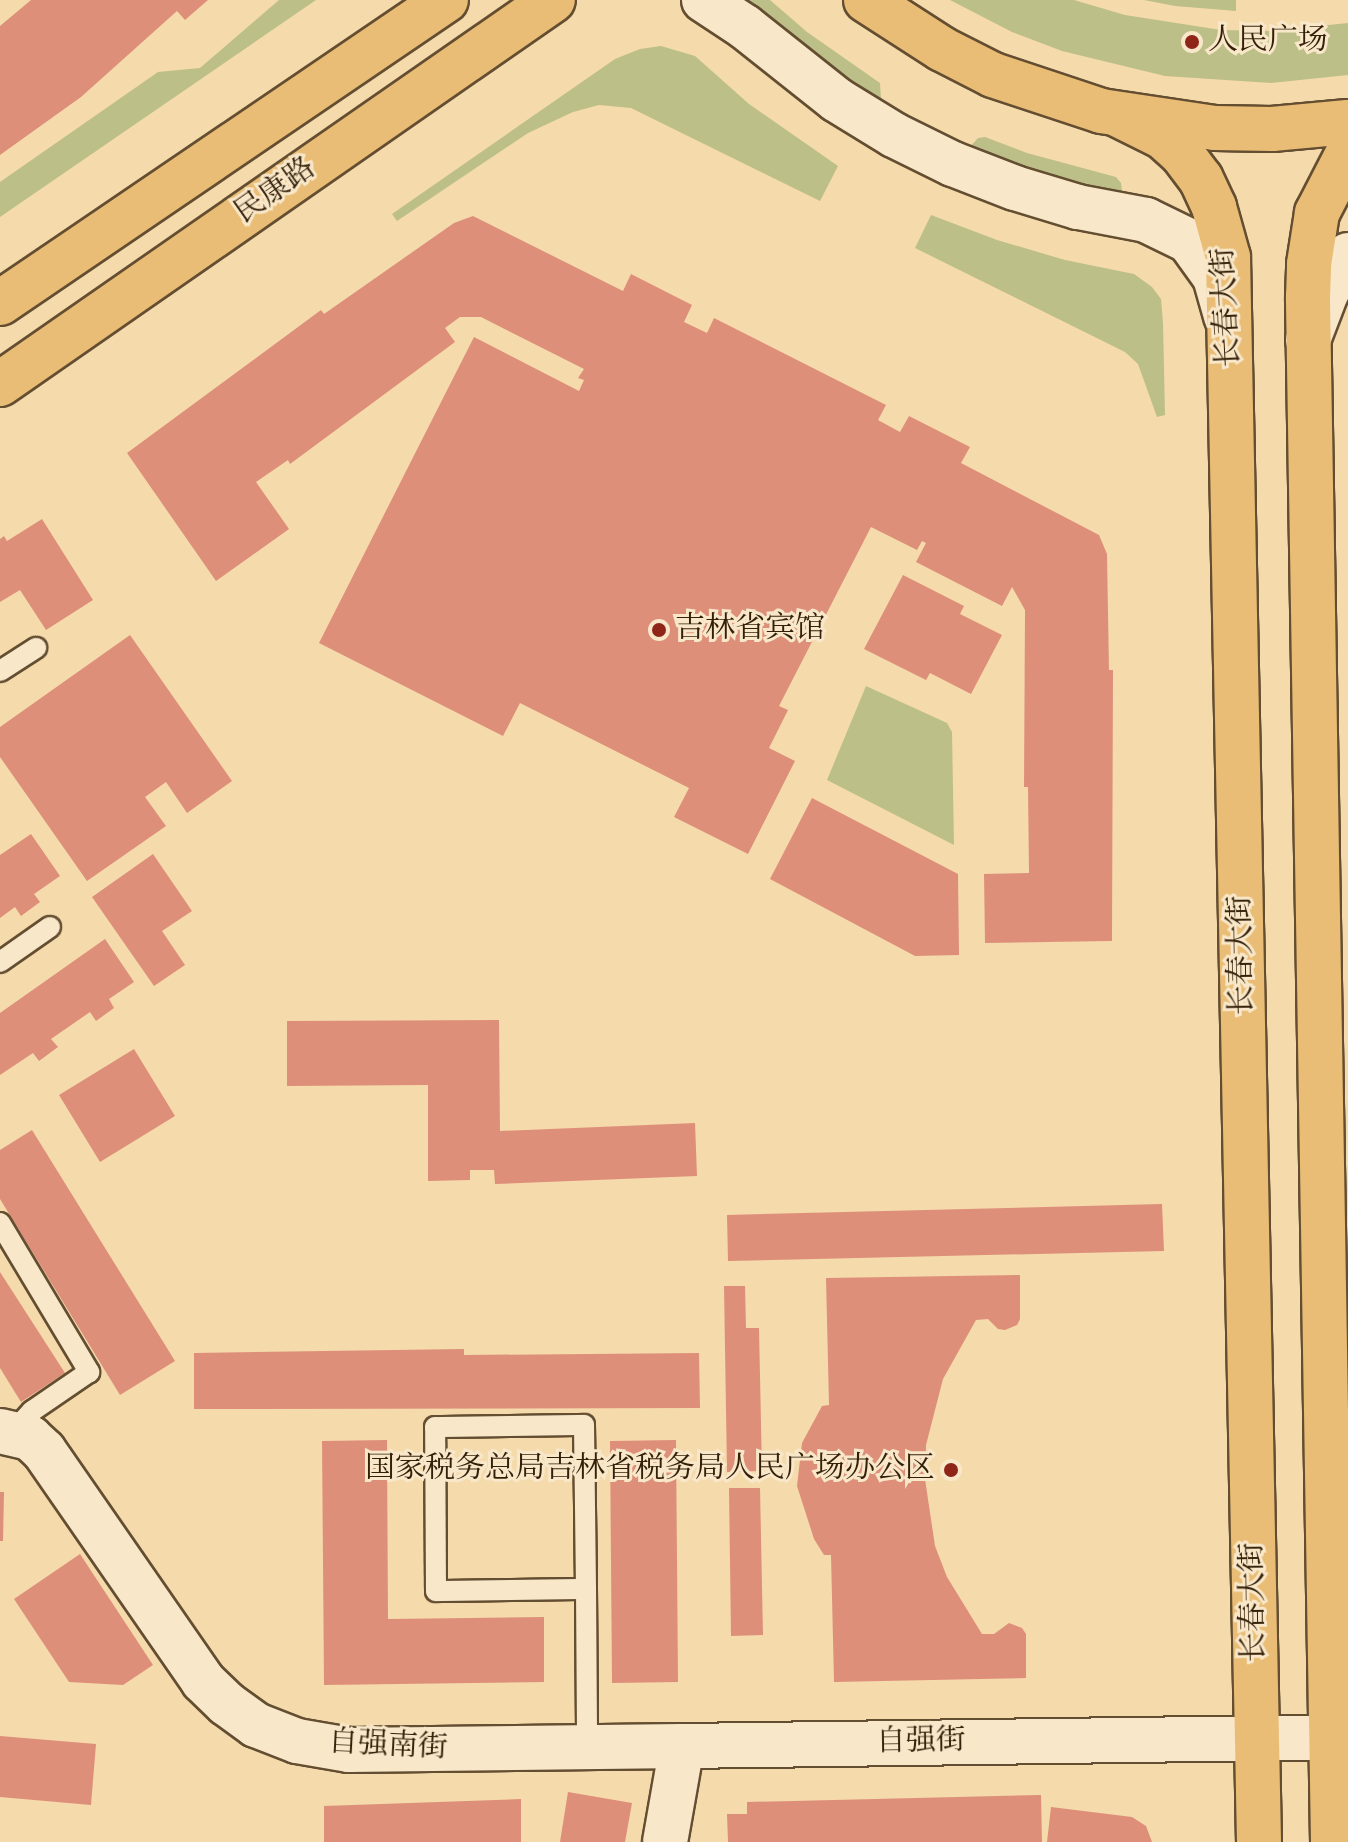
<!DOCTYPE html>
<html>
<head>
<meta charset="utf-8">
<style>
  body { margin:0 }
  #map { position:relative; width:1348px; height:1842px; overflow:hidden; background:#f5daac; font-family:"Sorts Mill Goudy","Noto Serif SC",serif }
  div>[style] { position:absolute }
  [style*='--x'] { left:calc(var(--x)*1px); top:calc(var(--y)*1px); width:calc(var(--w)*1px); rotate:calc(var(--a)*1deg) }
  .green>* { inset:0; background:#bdbf88 }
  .building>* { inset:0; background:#de8f79 }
  .roads { filter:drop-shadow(2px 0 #644e31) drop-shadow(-2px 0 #644e31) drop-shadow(0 2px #644e31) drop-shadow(0 -2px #644e31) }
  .lane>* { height:20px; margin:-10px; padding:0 10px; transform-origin:10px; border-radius:10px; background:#f8e7c9 }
  .secondary>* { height:44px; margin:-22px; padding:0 22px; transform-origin:22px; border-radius:22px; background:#f8e7c9 }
  .primary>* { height:44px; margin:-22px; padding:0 22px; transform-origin:22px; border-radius:22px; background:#eabd76 }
  .dots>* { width:22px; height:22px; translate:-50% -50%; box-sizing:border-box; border:4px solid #f8e7c9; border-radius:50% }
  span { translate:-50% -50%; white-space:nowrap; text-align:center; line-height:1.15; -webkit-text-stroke:6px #f8e7c9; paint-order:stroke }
  .poi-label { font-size:30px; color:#341f08 }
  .left { translate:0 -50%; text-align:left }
  .right { translate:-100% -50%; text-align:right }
  .street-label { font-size:30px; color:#341f08 }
</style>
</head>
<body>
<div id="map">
  <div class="green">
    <div style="clip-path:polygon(279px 0,316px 0,0 217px,0 182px,158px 72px,200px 68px)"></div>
    <div style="clip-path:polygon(740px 0,770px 0,807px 32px,880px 83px,881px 99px,876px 105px)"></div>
    <div style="clip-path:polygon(950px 0,1074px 0,1125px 15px,1221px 30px,1270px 31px,1348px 23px,1348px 75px,1271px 83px,1165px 76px,1062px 51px,1012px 32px)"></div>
    <div style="clip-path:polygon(1144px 0,1236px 0,1236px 11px,1175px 6px)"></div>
    <div style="clip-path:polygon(661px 46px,695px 56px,749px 104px,838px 166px,820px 201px,631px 108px,599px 105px,573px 112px,528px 133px,397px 221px,392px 214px,615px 59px,640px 49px)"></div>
    <div style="clip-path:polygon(985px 137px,1027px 153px,1116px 177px,1121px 183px,1122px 192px,1112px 203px,969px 148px,978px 138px)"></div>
    <div style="clip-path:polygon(931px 215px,997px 240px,1065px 260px,1134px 274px,1152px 287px,1161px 299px,1163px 323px,1165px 415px,1157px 417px,1138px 364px,1125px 352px,915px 248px)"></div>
    <div style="clip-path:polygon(866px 686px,947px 723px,952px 732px,954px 845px,827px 780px)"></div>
  </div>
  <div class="building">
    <div style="clip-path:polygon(31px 0,208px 0,185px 20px,177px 11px,81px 97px,0 155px,0 26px)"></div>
    <div style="clip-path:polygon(473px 216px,623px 291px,631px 274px,692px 305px,684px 322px,707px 333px,714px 318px,886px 405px,878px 420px,900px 432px,909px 416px,970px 447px,961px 463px,1099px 535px,1107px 554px,1109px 670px,1113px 670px,1112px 941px,985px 943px,984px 874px,1029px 873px,1028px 787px,1024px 787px,1025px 610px,1012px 587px,1002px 606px,916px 562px,926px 543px,922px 541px,917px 550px,871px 527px,779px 706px,788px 710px,769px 748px,795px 761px,748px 854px,674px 817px,689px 788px,520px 703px,503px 736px,319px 643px,474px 337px,579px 391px,584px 380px,578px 378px,584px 369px,481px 317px,460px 317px,445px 328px,455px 342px,290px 464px,288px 460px,256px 482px,289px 529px,216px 581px,127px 453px,321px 310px,324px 314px,454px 223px)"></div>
    <div style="clip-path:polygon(42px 519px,93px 600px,46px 630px,20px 590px,0 602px,0 539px,4px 536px,7px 541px)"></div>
    <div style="clip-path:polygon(903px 575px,964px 606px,960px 614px,1002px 635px,971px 694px,930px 673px,926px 680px,864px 649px)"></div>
    <div style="clip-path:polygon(130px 635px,232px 781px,187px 813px,166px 782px,145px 797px,166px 826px,87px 881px,0 757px,0 727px)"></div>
    <div style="clip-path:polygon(812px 798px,958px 874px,959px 955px,915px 956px,770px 879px)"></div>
    <div style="clip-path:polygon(31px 834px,60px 876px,34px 894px,40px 902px,21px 916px,15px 907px,0 918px,0 855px)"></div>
    <div style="clip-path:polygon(153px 854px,192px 911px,162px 931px,185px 965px,154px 986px,92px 897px)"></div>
    <div style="clip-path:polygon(105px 939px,134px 982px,109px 999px,114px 1008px,96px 1021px,90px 1012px,51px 1039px,58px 1047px,39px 1061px,33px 1053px,0 1075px,0 1013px)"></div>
    <div style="clip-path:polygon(499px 1020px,500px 1131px,695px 1123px,697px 1176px,495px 1184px,494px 1170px,470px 1170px,470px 1180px,428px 1181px,428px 1085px,287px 1086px,287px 1021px)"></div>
    <div style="clip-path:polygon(134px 1049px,175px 1116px,100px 1162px,59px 1095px)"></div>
    <div style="clip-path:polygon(32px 1130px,175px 1361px,120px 1395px,0 1199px,0 1150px)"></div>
    <div style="clip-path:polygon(1162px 1204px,1164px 1251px,728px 1261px,727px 1215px)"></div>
    <div style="clip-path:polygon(0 1272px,65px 1373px,21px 1402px,0 1368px)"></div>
    <div style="clip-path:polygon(1020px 1275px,1020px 1319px,1017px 1325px,1005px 1330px,998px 1329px,988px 1319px,976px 1320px,943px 1379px,926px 1445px,925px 1479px,935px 1546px,947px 1577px,982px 1634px,994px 1634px,1009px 1623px,1022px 1628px,1026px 1634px,1026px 1678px,834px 1682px,831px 1555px,824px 1555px,814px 1539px,797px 1486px,802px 1443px,822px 1406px,829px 1405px,826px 1278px)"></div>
    <div style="clip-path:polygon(724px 1286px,745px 1286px,746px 1328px,759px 1328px,762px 1471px,727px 1472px)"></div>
    <div style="clip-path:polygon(464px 1349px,464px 1355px,699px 1353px,700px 1408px,194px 1409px,194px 1353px)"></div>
    <div style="clip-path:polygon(387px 1440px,388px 1619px,544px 1617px,544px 1682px,324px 1685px,322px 1441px)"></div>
    <div style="clip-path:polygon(676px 1440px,678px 1682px,612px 1683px,610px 1441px)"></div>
    <div style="clip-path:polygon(729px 1488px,760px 1488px,763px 1635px,731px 1636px)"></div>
    <div style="clip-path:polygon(0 1492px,4px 1492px,3px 1541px,0 1541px)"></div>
    <div style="clip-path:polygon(80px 1554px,153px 1665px,123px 1685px,69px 1682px,14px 1599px)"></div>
    <div style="clip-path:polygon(0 1736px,96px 1744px,91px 1805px,0 1797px)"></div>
    <div style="clip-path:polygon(568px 1792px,632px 1803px,625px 1842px,560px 1842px)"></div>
    <div style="clip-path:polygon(1041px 1795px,1042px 1842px,728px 1842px,727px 1814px,747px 1814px,747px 1802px)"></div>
    <div style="clip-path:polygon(521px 1799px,521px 1842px,324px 1842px,324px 1806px)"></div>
    <div style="clip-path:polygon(1051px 1807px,1132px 1817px,1146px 1826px,1152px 1842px,1047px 1842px)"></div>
  </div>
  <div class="roads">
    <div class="lane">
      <div style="--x:0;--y:671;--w:43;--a:-32.6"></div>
      <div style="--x:0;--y:962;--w:61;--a:-35"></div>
      <div style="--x:0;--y:1223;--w:174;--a:59.1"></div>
      <div style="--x:89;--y:1372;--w:69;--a:145.6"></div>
      <div style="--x:32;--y:1411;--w:28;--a:132"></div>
      <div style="--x:586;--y:1589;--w:150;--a:179.2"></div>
      <div style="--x:436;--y:1591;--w:164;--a:-90.3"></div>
      <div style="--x:435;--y:1427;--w:149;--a:-0.8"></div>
      <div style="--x:584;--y:1425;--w:164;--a:89.3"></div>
      <div style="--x:586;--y:1589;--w:159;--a:89.6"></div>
    </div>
    <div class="secondary">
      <div style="--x:704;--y:0;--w:49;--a:33.4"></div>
      <div style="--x:745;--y:27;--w:117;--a:38.4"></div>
      <div style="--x:837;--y:100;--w:67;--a:31.6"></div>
      <div style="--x:894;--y:135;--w:66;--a:26.2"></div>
      <div style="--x:953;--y:164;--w:66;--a:21.2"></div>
      <div style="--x:1015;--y:188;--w:66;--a:16.8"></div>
      <div style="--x:1078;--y:207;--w:69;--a:10.8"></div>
      <div style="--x:1146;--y:220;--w:48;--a:26"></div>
      <div style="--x:1189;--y:241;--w:44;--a:54.2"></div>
      <div style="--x:1215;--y:277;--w:41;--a:74.2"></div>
      <div style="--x:1308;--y:340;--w:50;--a:-69"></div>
      <div style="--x:1326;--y:293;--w:44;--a:-59.9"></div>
      <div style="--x:0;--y:1431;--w:31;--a:13"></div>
      <div style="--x:30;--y:1438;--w:19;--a:43"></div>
      <div style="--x:44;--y:1451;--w:280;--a:55.3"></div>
      <div style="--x:203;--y:1681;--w:33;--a:44"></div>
      <div style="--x:227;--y:1704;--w:36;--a:36"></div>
      <div style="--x:256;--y:1725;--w:44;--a:21.3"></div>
      <div style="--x:297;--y:1741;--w:53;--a:9.8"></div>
      <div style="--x:349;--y:1750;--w:333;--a:-0.7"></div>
      <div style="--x:665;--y:1842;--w:97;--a:-80"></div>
      <div style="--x:682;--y:1746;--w:666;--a:-0.77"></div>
    </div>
    <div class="primary">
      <div style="--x:866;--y:0;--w:90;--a:32.8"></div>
      <div style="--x:942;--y:49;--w:57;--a:27"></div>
      <div style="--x:993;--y:75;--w:114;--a:18.4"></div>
      <div style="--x:1101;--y:111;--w:115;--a:8.5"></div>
      <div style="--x:1215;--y:128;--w:57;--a:1"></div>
      <div style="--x:1272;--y:129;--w:76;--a:-5.3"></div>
      <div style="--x:1119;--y:115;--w:49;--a:26.6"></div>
      <div style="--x:1163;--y:137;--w:25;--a:42"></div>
      <div style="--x:1182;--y:154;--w:31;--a:53"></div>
      <div style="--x:1201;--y:179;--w:31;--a:65"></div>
      <div style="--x:1214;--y:207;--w:52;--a:74.4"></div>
      <div style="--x:1228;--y:257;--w:1585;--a:88.88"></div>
      <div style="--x:0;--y:303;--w:539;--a:-34.19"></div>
      <div style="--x:0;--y:384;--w:673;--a:-34.78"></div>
      <div style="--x:1333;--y:1842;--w:1545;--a:-90.93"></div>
      <div style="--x:1308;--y:297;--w:33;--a:-88"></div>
      <div style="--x:1309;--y:264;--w:52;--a:-81.1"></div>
      <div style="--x:1317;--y:213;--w:68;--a:-62.7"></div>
    </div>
  </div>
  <div class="dots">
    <div style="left:1192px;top:42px;background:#8f2418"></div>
    <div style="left:659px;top:630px;background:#8f2418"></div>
    <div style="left:951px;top:1470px;background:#8f2418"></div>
  </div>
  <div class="poi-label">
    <span class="left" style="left:1208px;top:42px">人民广场</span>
    <span class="left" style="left:675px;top:630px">吉林省宾馆</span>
    <span class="right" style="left:935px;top:1470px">国家税务总局吉林省税务局人民广场办公区</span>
  </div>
  <div class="street-label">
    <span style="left:276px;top:192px;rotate:-35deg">民康路</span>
    <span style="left:1228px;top:307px;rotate:-93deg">长春大街</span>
    <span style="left:1243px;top:955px;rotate:-91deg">长春大街</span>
    <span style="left:1255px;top:1602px;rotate:-91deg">长春大街</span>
    <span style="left:921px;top:1743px;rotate:-1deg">自强街</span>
    <span style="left:388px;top:1747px;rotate:3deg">自强南街</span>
  </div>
</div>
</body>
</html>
